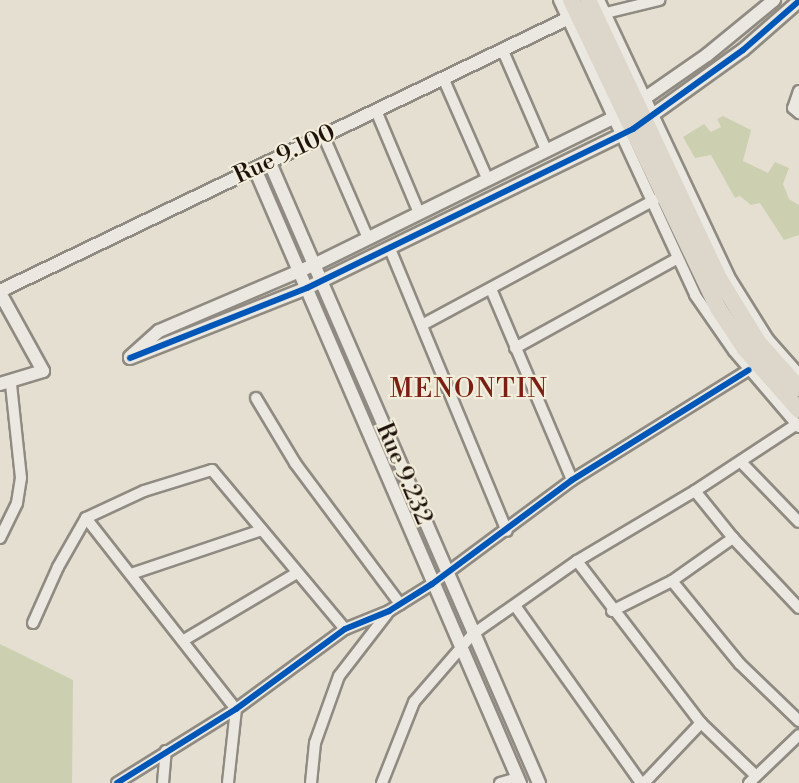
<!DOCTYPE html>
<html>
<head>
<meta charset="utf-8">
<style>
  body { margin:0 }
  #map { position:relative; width:799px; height:783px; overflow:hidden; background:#e4dfd0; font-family:"Libre Bodoni",serif }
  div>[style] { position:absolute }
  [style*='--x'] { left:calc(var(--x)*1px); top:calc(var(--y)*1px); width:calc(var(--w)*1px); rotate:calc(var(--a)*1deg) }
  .green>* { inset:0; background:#ccd0b0 }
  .roads { filter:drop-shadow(2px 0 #908b82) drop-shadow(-2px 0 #908b82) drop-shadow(0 2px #908b82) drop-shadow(0 -2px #908b82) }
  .minor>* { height:10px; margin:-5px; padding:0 5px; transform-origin:5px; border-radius:5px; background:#eae8e0 }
  .tertiary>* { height:12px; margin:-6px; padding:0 6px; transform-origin:6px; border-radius:6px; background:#eae8e0 }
  .trunk>* { height:16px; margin:-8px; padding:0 8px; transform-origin:8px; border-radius:8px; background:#ddd7cb }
  .cycleway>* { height:6px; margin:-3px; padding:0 3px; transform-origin:3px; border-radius:3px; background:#0057b8 }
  span { translate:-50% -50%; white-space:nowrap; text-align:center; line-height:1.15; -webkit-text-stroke:4.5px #f3eddb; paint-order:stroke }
  .street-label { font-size:24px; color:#1f140d }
  .neighbourhood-label { font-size:26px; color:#7a1f14; letter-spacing:1.5px }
</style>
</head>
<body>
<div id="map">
  <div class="green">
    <div style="clip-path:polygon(723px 116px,751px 130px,743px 161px,768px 173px,775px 162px,789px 168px,783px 184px,789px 199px,799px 205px,799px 235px,784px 240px,760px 203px,751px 205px,740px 196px,735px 198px,711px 155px,695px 158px,683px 137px,704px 124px,711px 132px,721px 127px,717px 119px)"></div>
    <div style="clip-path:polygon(0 644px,73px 680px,72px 783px,0 783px)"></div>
  </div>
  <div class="roads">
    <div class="minor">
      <div style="--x:559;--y:0;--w:325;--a:65.2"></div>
      <div style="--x:695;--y:295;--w:68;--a:55.1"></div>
      <div style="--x:734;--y:351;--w:100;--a:49.5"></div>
      <div style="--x:599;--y:0;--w:310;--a:64.8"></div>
      <div style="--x:731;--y:280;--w:70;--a:57.9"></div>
      <div style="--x:768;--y:339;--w:47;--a:48.5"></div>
      <div style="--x:606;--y:13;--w:55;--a:-13.8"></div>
      <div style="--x:503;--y:51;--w:108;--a:66.5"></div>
      <div style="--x:444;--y:80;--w:107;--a:66.3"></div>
      <div style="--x:799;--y:91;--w:18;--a:109"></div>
      <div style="--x:793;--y:108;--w:8;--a:40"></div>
      <div style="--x:377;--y:113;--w:108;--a:67.2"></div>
      <div style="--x:324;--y:137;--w:110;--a:66.5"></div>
      <div style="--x:390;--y:249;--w:305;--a:67.5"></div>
      <div style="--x:491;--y:289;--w:207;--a:67"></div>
      <div style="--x:422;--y:325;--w:264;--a:-28.3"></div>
      <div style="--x:515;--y:348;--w:186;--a:-28.9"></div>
      <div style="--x:256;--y:398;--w:76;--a:59"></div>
      <div style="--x:295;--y:463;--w:176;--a:53.3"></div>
      <div style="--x:741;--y:462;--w:83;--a:46"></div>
      <div style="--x:695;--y:491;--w:60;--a:51"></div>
      <div style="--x:733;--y:538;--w:96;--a:46.7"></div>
      <div style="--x:86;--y:518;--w:243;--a:51.9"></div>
      <div style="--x:236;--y:709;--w:74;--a:96.2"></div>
      <div style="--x:0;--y:538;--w:39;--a:-64"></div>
      <div style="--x:17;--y:503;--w:25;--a:-81"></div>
      <div style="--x:21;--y:478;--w:95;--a:-96.1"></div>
      <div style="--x:577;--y:561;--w:204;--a:52.6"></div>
      <div style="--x:701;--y:723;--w:76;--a:43.9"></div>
      <div style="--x:131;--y:574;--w:138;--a:-18.6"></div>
      <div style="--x:672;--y:581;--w:107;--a:50.7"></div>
      <div style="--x:740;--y:664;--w:82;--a:44"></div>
      <div style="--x:516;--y:607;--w:216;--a:54.6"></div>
      <div style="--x:612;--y:611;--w:67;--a:-26.6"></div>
      <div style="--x:672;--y:581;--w:75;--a:-35.2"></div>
      <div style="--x:33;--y:623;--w:61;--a:-65.9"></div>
      <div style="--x:58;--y:567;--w:56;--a:-60.3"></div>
      <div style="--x:86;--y:518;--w:64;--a:-25"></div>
      <div style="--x:144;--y:491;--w:71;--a:-17.2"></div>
      <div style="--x:212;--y:470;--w:207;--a:50.1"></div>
      <div style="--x:184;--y:640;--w:131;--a:-30.7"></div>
      <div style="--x:117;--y:783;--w:140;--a:-31.9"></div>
      <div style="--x:236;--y:709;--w:135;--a:-36.3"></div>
      <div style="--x:345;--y:629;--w:48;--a:-22.2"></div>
      <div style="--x:389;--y:611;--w:51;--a:-32.1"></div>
      <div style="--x:432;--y:584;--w:174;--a:-36.6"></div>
      <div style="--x:572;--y:480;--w:208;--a:-31.9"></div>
      <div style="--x:163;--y:783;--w:32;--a:-85"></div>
      <div style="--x:311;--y:783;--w:40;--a:-84.3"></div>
      <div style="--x:315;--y:743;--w:71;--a:-70.3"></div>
      <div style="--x:339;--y:676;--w:78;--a:-52.3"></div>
      <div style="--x:382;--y:783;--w:87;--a:-68.4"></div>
      <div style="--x:414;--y:702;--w:90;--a:-49.1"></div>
      <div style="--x:473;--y:634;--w:127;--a:-35.1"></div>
      <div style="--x:577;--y:561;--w:137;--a:-30.7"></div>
      <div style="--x:695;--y:491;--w:122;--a:-33.3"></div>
      <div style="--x:500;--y:783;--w:19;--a:-16"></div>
      <div style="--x:644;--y:783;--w:83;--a:-46.5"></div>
      <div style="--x:749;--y:783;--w:69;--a:-43.8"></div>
    </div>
    <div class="tertiary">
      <div style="--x:270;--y:163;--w:676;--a:66.55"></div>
      <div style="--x:255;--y:169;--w:669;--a:66.66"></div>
      <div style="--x:0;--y:291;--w:631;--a:-25.63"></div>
      <div style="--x:0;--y:293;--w:89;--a:61.1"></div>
      <div style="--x:43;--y:371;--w:45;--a:163.2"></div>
      <div style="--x:130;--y:357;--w:39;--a:-42"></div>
      <div style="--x:159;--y:331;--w:168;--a:-23.1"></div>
      <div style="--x:314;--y:265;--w:347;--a:-26.2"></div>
      <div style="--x:625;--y:112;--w:100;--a:-34.8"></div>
      <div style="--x:707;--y:55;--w:87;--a:-39.4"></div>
      <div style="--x:130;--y:358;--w:190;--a:-21.6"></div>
      <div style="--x:307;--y:288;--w:363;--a:-26"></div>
      <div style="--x:633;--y:129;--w:135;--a:-35.7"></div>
      <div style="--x:743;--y:50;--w:74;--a:-41.2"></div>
    </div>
    <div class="trunk">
      <div style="--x:571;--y:0;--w:341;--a:64.5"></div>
      <div style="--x:718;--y:308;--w:49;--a:56.6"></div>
      <div style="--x:745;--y:349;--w:81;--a:48.5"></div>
      <div style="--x:588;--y:0;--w:310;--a:64.8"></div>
      <div style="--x:720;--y:280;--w:73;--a:58.5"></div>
      <div style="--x:758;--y:342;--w:62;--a:48.3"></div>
    </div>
  </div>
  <div class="cycleway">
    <div style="--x:130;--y:358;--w:190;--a:-21.6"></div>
    <div style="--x:307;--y:288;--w:363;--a:-26"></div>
    <div style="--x:633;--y:129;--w:135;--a:-35.7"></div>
    <div style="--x:743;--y:50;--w:74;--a:-41.2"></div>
    <div style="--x:117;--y:783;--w:140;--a:-31.9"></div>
    <div style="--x:236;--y:709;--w:135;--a:-36.3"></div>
    <div style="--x:345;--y:629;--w:48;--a:-22.2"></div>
    <div style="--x:389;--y:611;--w:51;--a:-32.1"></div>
    <div style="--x:432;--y:584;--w:174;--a:-36.6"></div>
    <div style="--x:572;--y:480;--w:208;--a:-31.9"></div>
  </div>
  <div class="street-label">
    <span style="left:285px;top:155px;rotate:-25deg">Rue 9.100</span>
    <span style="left:403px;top:474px;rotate:67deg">Rue 9.232</span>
  </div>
  <div class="neighbourhood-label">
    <span style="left:469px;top:390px">MENONTIN</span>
  </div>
</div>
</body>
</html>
